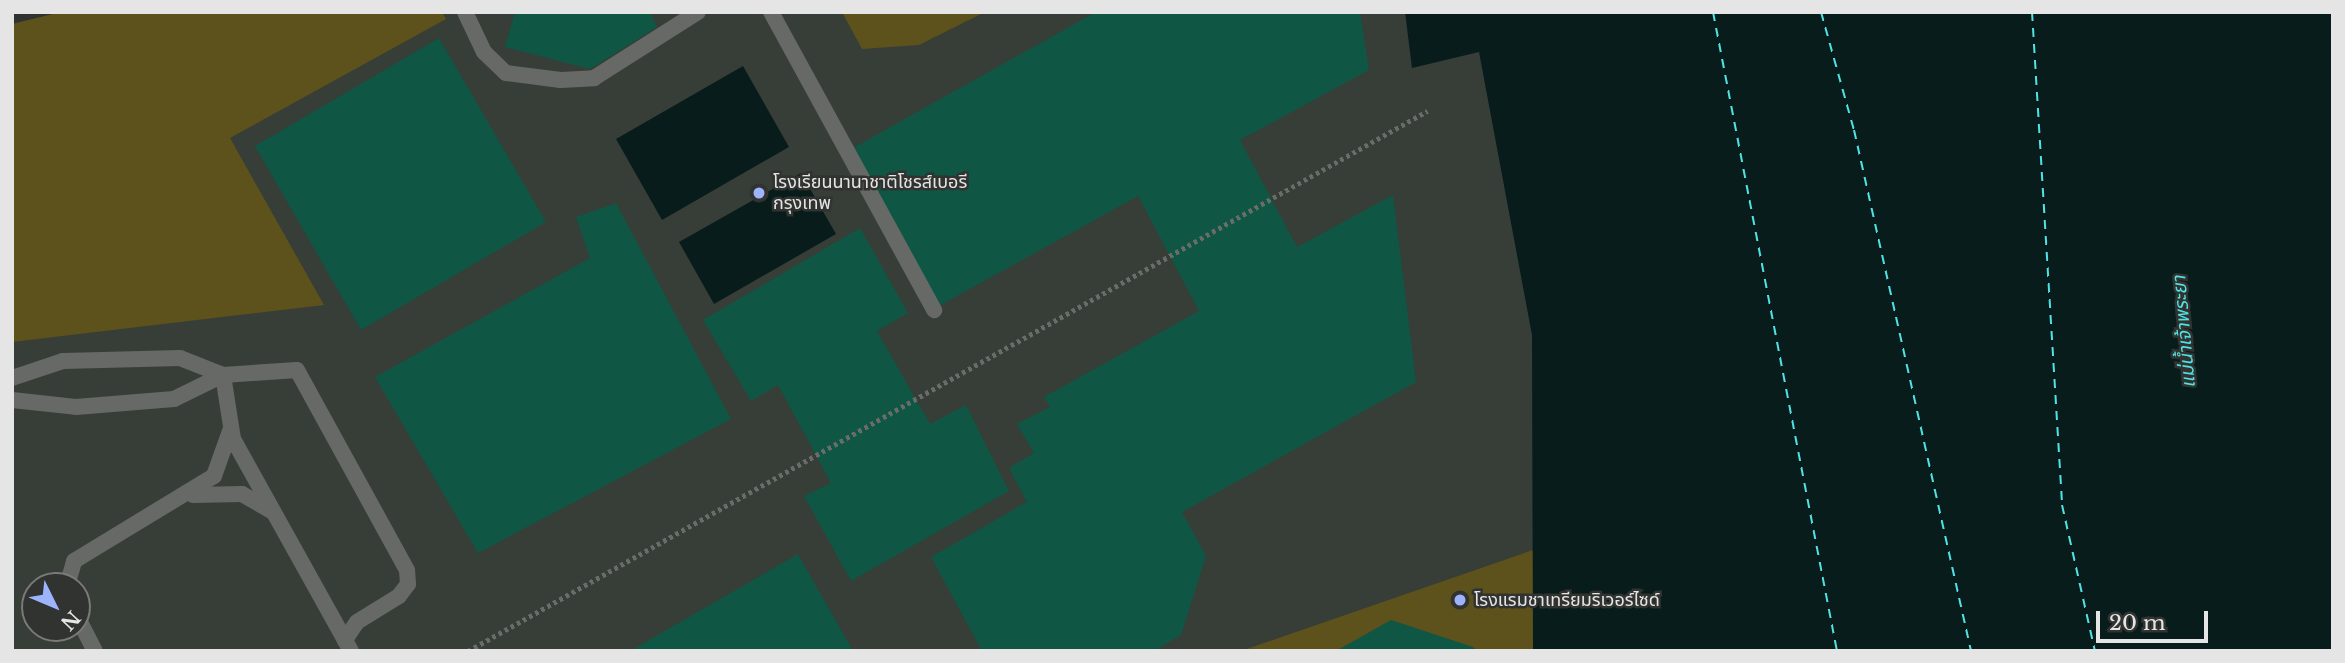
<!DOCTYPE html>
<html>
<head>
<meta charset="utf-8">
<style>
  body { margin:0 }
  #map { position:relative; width:2345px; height:663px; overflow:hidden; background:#313331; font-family:"Libre Baskerville","Noto Sans Thai",serif }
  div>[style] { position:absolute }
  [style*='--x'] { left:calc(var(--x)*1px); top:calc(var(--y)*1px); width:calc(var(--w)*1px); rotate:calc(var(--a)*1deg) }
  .built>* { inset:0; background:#373e37 }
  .green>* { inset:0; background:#5d511c }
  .water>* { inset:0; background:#091c1c }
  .ferry>* { height:2px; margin-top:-1px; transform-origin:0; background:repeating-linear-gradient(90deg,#50e2e4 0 9px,transparent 0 16px) }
  .building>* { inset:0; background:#0f5644 }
  .path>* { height:4.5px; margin-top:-2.25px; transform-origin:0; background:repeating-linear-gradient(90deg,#6a6c6a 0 3.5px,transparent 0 7px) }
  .lane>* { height:16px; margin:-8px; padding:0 8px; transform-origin:8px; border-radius:8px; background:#676967 }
  .dots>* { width:19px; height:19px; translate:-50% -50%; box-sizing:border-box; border:4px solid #313331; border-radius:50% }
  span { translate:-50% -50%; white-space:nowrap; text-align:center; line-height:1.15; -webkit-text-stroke:5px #313331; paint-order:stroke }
  .poi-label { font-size:18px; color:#e4e5e4 }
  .left { translate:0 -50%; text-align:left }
  .water-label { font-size:19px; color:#50e2e4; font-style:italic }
  .frame { position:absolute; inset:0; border:14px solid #e4e5e4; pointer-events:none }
  .north { position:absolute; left:21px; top:572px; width:70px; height:70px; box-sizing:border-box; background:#313331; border:2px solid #797a79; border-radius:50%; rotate:133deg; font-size:19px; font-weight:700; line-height:28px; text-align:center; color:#e4e5e4 }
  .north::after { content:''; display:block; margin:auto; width:24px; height:32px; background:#9db4fd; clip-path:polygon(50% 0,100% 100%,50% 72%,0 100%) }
  .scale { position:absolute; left:2096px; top:611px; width:112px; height:32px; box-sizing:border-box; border:4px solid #e4e5e4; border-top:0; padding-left:9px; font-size:21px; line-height:24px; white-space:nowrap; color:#e4e5e4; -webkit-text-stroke:5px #313331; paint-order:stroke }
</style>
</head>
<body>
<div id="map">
  <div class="built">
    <div style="clip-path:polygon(evenodd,61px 12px,1472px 12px,1532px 335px,1533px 651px,12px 651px,12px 24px,61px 12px,35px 586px,77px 586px,77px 628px,35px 628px,35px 586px)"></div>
  </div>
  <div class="green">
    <div style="clip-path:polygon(61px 12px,442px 12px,446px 19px,230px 138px,324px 305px,12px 342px,12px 24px)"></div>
    <div style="clip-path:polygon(842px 12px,985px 12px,919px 45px,862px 49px)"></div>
    <div style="clip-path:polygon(1533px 550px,1533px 651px,1241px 651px)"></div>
  </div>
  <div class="water">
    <div style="clip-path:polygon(1405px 12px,2333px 12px,2333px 651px,1533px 651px,1532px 335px,1479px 52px,1412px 68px)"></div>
    <div style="clip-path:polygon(743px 66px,789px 147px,662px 220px,616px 139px)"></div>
    <div style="clip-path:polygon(801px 173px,836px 234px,714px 304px,679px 242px)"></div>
  </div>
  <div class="ferry">
    <div style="--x:1713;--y:12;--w:651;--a:79.02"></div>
    <div style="--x:1821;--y:12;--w:123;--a:74.4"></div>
    <div style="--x:1854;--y:130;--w:534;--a:77.34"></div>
    <div style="--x:2032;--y:12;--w:494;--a:86.5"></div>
    <div style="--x:2062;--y:505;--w:150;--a:77.3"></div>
  </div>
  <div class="building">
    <div style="clip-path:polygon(515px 12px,650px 12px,657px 27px,590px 69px,505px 47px)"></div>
    <div style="clip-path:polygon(1096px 12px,1360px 12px,1369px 70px,1240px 140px,1297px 247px,1393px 195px,1416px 382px,1182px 512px,1206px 556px,1181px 635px,1154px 651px,982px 651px,931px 557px,1027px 502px,1009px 468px,1034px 453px,1017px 424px,1050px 407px,1044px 397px,1199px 311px,1138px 196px,939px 306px,851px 149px)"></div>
    <div style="clip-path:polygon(439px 38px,546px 222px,361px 330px,255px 146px)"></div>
    <div style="clip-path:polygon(616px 203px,731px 419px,478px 553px,375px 377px,590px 258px,576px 217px)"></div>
    <div style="clip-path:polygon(860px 228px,908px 313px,877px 331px,930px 424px,966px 405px,1009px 491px,851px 581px,804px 496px,831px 483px,778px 385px,751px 401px,703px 320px)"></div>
    <div style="clip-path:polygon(798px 554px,853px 651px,630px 651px)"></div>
    <div style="clip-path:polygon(1391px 620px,1473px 647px,1477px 651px,1336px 651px)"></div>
  </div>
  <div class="path">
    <div style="--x:468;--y:651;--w:1101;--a:-29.38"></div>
  </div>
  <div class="lane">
    <div style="--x:465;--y:12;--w:44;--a:64.6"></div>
    <div style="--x:484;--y:52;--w:30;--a:44"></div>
    <div style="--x:506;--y:73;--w:55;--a:7.3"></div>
    <div style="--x:561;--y:80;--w:33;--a:-3"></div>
    <div style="--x:594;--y:78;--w:123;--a:-32.4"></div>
    <div style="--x:771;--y:12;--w:340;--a:61.3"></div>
    <div style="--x:223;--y:375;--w:65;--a:81.1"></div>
    <div style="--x:233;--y:439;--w:243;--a:60.9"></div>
    <div style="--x:12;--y:378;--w:54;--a:-18.4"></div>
    <div style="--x:63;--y:361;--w:117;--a:-1.5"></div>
    <div style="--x:180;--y:358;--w:46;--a:21.6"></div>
    <div style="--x:12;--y:400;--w:64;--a:6.2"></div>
    <div style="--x:76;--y:407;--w:98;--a:-4.7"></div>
    <div style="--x:174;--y:399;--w:55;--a:-26.1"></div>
    <div style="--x:223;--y:375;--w:74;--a:-3.9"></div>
    <div style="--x:297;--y:370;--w:228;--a:61.2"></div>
    <div style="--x:407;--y:570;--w:14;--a:86"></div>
    <div style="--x:408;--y:584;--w:15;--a:127"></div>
    <div style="--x:399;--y:596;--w:49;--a:148.2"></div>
    <div style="--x:357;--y:622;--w:22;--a:124"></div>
    <div style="--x:193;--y:495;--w:49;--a:-1.2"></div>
    <div style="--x:242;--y:494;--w:34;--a:30"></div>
    <div style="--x:67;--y:586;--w:26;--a:-74"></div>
    <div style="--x:74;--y:561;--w:164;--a:-31.3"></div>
    <div style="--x:214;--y:476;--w:48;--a:-70.4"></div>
    <div style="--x:77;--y:616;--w:39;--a:63"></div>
  </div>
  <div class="dots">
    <div style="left:759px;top:193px;background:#9db4fd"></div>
    <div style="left:1460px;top:600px;background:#9db4fd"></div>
  </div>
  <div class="poi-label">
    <span class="left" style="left:773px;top:193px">โรงเรียนนานาชาติโชรส์เบอรี<br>กรุงเทพ</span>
    <span class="left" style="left:1474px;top:600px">โรงแรมชาเทรียมริเวอร์ไซด์</span>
  </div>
  <div class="water-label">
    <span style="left:2184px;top:332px;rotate:-95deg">แม่น้ำเจ้าพระยา</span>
  </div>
  <div class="frame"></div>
  <div class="north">N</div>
  <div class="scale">20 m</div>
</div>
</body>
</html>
